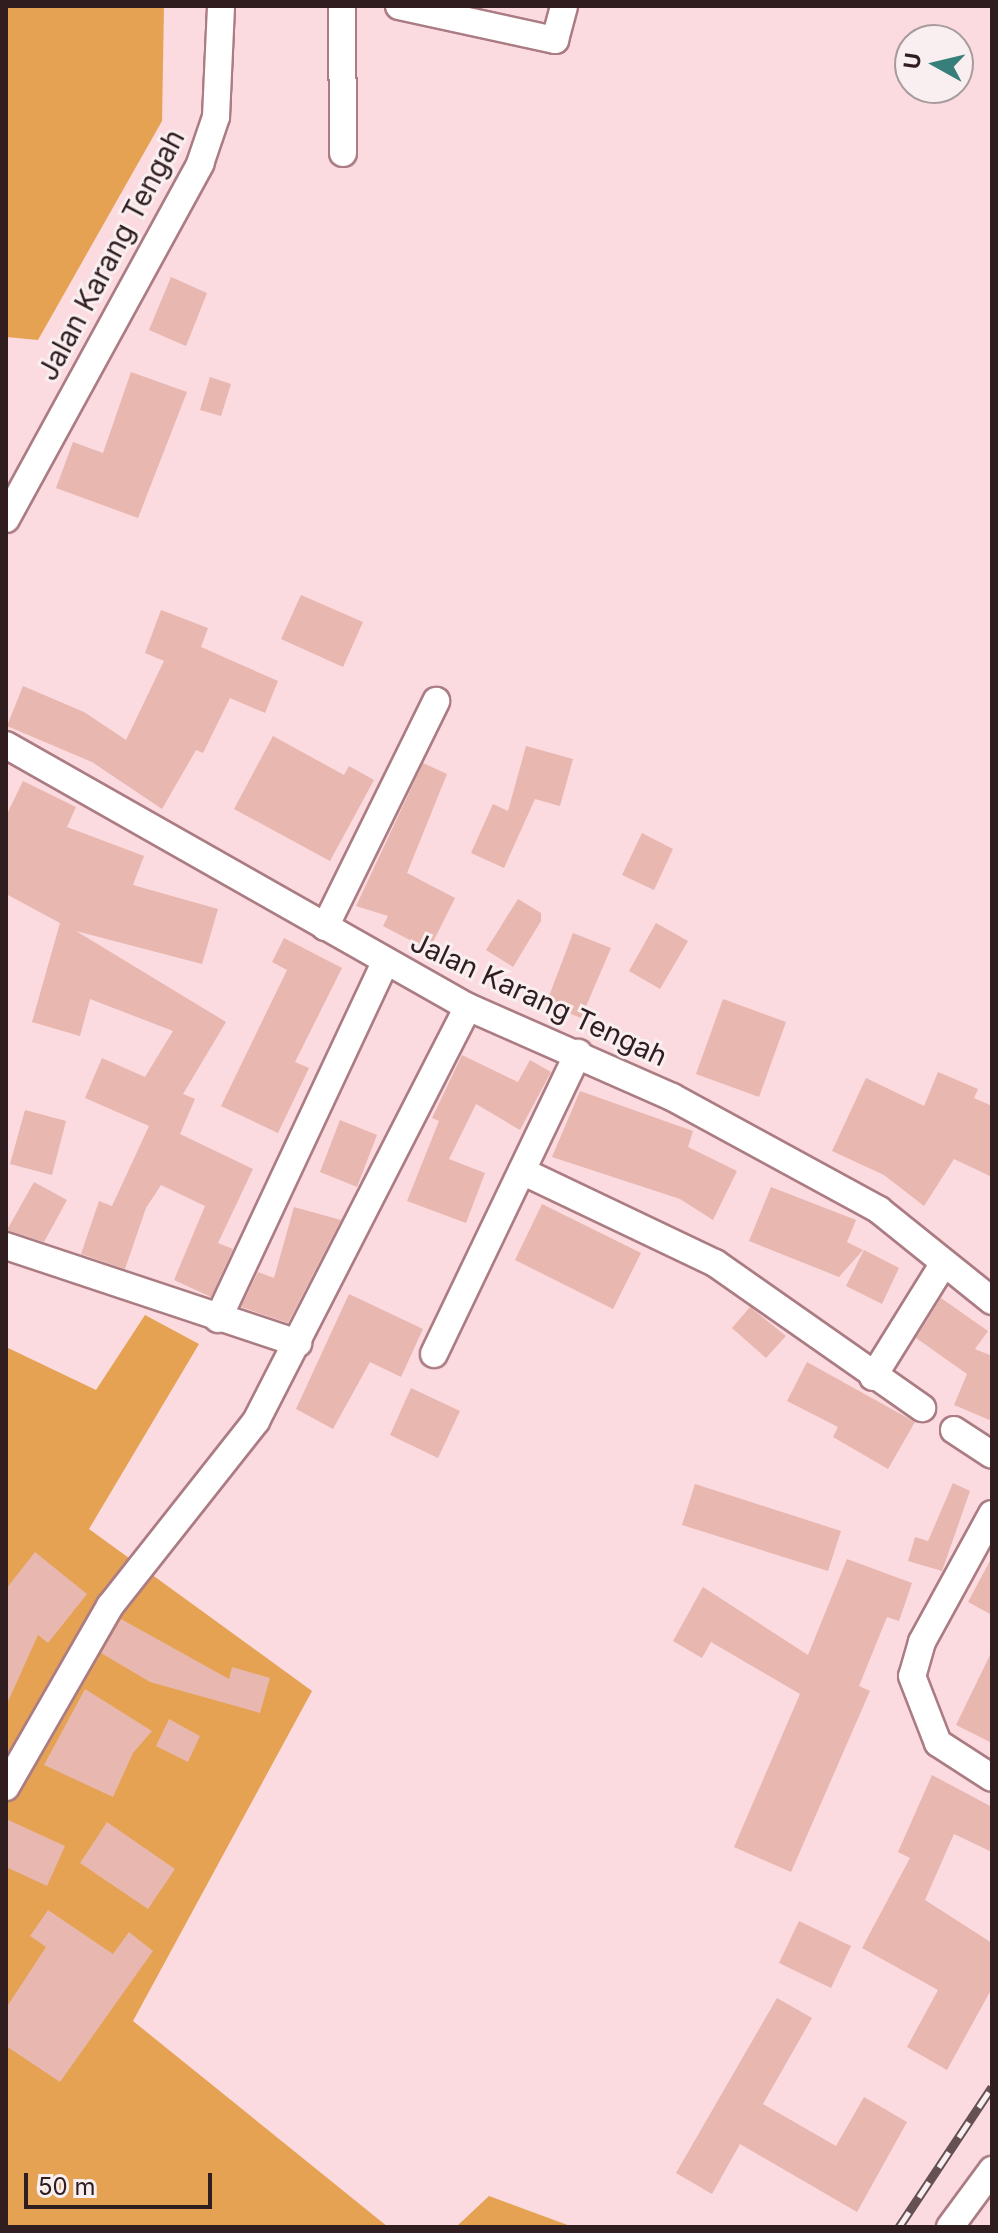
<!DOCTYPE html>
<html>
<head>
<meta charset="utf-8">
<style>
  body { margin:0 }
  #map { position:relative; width:998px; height:2233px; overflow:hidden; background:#fbdbdf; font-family:Inter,sans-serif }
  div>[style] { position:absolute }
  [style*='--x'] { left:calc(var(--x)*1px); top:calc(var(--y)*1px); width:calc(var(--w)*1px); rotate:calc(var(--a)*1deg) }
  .green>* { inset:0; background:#e4a252 }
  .building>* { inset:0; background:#e8b7af }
  .roads { filter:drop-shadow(2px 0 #ab7c83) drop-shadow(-2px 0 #ab7c83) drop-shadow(0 2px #ab7c83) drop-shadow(0 -2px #ab7c83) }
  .minor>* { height:26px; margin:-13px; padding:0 13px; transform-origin:13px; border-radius:13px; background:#fff }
  .rail>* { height:9px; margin-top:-4.5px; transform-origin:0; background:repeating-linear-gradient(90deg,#f9eff0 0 18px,#655053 0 36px); box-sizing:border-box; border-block:2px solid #655053 }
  span { translate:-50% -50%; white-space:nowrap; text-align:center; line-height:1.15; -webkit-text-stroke:6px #f9eff0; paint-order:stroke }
  .street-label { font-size:28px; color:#2f1d20 }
  .frame { position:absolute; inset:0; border:8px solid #2f1d20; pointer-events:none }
  .north { position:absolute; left:894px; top:24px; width:80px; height:80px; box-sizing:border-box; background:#f9eff0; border:2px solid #a89b9d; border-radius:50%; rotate:278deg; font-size:22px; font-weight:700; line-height:32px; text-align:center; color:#2f1d20 }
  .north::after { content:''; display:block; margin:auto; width:28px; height:36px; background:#377f7a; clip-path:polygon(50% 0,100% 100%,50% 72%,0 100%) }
  .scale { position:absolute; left:24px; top:2173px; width:188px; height:36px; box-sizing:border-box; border:4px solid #2f1d20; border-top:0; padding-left:10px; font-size:24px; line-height:28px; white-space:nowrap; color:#2f1d20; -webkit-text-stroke:6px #f9eff0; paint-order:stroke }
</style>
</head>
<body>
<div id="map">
  <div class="green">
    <div style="clip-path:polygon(6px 6px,164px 6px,162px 121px,38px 340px,6px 337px)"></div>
    <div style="clip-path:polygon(145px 1315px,199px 1344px,89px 1529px,312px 1691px,133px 2021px,388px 2227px,6px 2227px,6px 1347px,96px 1390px)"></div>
    <div style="clip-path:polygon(489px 2196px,573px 2227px,456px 2227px)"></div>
  </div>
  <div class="building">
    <div style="clip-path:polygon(171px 277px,207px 293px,186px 346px,149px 330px)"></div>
    <div style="clip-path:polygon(131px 372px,187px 392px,138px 518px,56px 488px,73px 442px,103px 453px)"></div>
    <div style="clip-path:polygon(210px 377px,231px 384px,221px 416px,200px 410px)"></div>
    <div style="clip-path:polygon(301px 595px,363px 622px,343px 667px,281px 639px)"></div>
    <div style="clip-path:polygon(161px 610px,208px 628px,201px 647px,278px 681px,265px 713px,230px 698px,203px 753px,196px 750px,162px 809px,92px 762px,7px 726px,23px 686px,84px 712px,126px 740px,164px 661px,145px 653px)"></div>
    <div style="clip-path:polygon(273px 736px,344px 775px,349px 766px,374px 780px,330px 861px,234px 809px)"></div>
    <div style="clip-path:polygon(526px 746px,573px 759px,560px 806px,535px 799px,504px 868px,471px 853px,493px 804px,508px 811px)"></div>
    <div style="clip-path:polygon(423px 763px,447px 774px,407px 873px,455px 898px,429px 950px,383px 926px,388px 916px,356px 906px)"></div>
    <div style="clip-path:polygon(23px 781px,76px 807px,67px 827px,144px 856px,133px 885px,218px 909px,202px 964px,76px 931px,226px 1022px,183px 1094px,195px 1099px,180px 1134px,253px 1169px,218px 1243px,233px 1249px,211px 1297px,174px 1280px,205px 1206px,161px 1185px,146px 1208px,125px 1269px,81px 1254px,99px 1201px,112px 1206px,149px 1126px,85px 1098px,102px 1058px,145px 1077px,173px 1031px,90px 999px,80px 1036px,32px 1022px,60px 923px,6px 894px,6px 816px)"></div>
    <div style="clip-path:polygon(642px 833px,673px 849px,654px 890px,622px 875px)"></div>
    <div style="clip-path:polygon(518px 899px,541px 913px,541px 921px,513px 967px,486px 950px)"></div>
    <div style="clip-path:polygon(656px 923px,688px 941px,660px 989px,629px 971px)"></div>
    <div style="clip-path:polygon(573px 933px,611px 948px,581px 1018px,546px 1004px)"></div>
    <div style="clip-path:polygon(284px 938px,342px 968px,295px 1062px,309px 1068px,278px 1133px,221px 1106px,287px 970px,272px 962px)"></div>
    <div style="clip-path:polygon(723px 999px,786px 1022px,759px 1097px,696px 1074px)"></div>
    <div style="clip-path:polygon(462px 1055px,518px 1082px,530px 1060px,551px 1072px,520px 1130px,476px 1104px,449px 1159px,485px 1173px,466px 1223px,407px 1201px,439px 1121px,432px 1118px)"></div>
    <div style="clip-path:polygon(938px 1072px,978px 1089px,974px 1098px,992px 1106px,992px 1177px,954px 1159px,924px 1206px,884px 1175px,832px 1151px,866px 1078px,924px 1106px)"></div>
    <div style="clip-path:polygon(580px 1091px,693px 1131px,688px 1147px,737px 1171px,713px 1220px,680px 1199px,552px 1157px)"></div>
    <div style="clip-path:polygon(25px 1110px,66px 1121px,52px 1175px,10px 1164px)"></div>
    <div style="clip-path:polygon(340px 1120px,377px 1135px,357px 1187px,320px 1172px)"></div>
    <div style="clip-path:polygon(34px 1182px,67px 1200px,44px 1242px,7px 1230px)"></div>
    <div style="clip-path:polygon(771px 1187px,856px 1220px,847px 1242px,863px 1250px,839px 1277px,749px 1241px)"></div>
    <div style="clip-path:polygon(542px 1204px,641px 1253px,613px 1309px,515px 1260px)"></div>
    <div style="clip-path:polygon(294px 1207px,341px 1220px,288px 1323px,241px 1307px,258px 1272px,274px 1278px)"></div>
    <div style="clip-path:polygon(864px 1250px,899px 1268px,882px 1304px,846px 1286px)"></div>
    <div style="clip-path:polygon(349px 1294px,423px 1329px,401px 1377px,370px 1362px,333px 1429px,296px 1409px)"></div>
    <div style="clip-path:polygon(941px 1298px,988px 1331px,975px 1349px,992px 1356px,992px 1421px,954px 1405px,967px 1374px,916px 1338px)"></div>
    <div style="clip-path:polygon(750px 1307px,786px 1336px,766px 1358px,732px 1328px)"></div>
    <div style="clip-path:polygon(807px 1362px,915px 1422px,888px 1469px,833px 1437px,838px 1427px,787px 1401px)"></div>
    <div style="clip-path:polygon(411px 1388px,460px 1411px,438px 1458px,390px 1435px)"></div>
    <div style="clip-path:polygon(953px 1483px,970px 1491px,942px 1571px,908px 1561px,915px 1537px,928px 1541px)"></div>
    <div style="clip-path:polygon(695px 1484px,841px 1531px,828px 1571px,682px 1525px)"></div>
    <div style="clip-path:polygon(35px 1552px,87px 1594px,48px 1643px,38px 1635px,6px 1706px,6px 1589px)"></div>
    <div style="clip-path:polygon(992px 1557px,992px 1615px,968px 1602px)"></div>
    <div style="clip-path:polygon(847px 1559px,912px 1583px,899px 1621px,887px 1617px,859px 1686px,870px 1691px,791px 1872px,734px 1847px,800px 1694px,711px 1642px,702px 1658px,673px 1641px,703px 1587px,808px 1655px)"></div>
    <div style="clip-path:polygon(121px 1619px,229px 1679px,232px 1667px,270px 1678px,260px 1713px,150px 1682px,101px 1653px)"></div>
    <div style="clip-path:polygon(992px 1651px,992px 1743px,956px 1725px)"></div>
    <div style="clip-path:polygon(85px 1689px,152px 1731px,133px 1753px,113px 1797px,44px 1765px)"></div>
    <div style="clip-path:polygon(169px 1719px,200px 1736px,188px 1762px,156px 1746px)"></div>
    <div style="clip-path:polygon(932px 1775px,992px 1807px,992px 1852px,954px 1834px,925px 1900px,992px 1943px,992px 1988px,947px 2070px,907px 2047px,938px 1990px,862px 1948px,910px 1858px,898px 1852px)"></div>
    <div style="clip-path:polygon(6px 1819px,65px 1846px,47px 1886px,6px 1867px)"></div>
    <div style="clip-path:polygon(107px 1822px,175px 1869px,148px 1909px,80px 1863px)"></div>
    <div style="clip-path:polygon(48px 1910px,113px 1954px,129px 1932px,153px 1951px,60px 2082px,6px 2046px,6px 2008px,46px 1947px,30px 1936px)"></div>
    <div style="clip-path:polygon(799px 1921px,851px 1946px,831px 1988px,779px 1963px)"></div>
    <div style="clip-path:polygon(777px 1998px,812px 2018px,763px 2104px,836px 2146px,864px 2097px,907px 2122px,857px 2212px,740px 2144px,712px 2194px,676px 2173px)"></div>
  </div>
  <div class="roads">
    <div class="minor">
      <div style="--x:342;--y:6;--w:147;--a:89.6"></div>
      <div style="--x:399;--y:6;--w:160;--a:12.3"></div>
      <div style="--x:555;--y:40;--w:35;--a:-75"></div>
      <div style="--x:6;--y:519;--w:405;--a:-61.3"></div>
      <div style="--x:200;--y:164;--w:50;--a:-71.2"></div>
      <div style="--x:216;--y:117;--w:111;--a:-87.4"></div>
      <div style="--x:6;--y:745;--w:531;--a:29.56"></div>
      <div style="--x:468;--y:1007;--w:223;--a:23.8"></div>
      <div style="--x:672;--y:1097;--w:236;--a:28.6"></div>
      <div style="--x:879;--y:1210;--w:145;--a:38.8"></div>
      <div style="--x:325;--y:927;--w:252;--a:-63.8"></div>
      <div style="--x:522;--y:1171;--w:214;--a:25.5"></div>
      <div style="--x:715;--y:1263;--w:253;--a:35"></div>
      <div style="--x:6;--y:1246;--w:308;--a:18.4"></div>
      <div style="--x:218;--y:1319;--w:394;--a:-64.9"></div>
      <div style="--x:434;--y:1354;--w:334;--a:-64.4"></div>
      <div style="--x:873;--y:1377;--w:134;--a:-58.1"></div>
      <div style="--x:954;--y:1430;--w:45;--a:33.3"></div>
      <div style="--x:992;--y:1514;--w:146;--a:118.7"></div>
      <div style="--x:922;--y:1642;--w:35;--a:106"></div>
      <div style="--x:912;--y:1676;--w:72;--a:68.8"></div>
      <div style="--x:938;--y:1743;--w:64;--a:32.9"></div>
      <div style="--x:6;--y:1787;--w:209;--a:-60.1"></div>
      <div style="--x:110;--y:1606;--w:236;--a:-51.7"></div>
      <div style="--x:256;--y:1421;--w:465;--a:-62.9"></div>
      <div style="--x:950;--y:2227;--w:71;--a:-53.6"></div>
    </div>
  </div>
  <div class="rail">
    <div style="--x:899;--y:2227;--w:168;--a:-56.4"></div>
  </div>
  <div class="street-label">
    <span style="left:111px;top:255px;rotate:-62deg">Jalan Karang Tengah</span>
    <span style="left:539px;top:999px;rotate:25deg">Jalan Karang Tengah</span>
  </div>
  <div class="frame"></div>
  <div class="north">U</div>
  <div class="scale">50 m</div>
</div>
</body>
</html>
